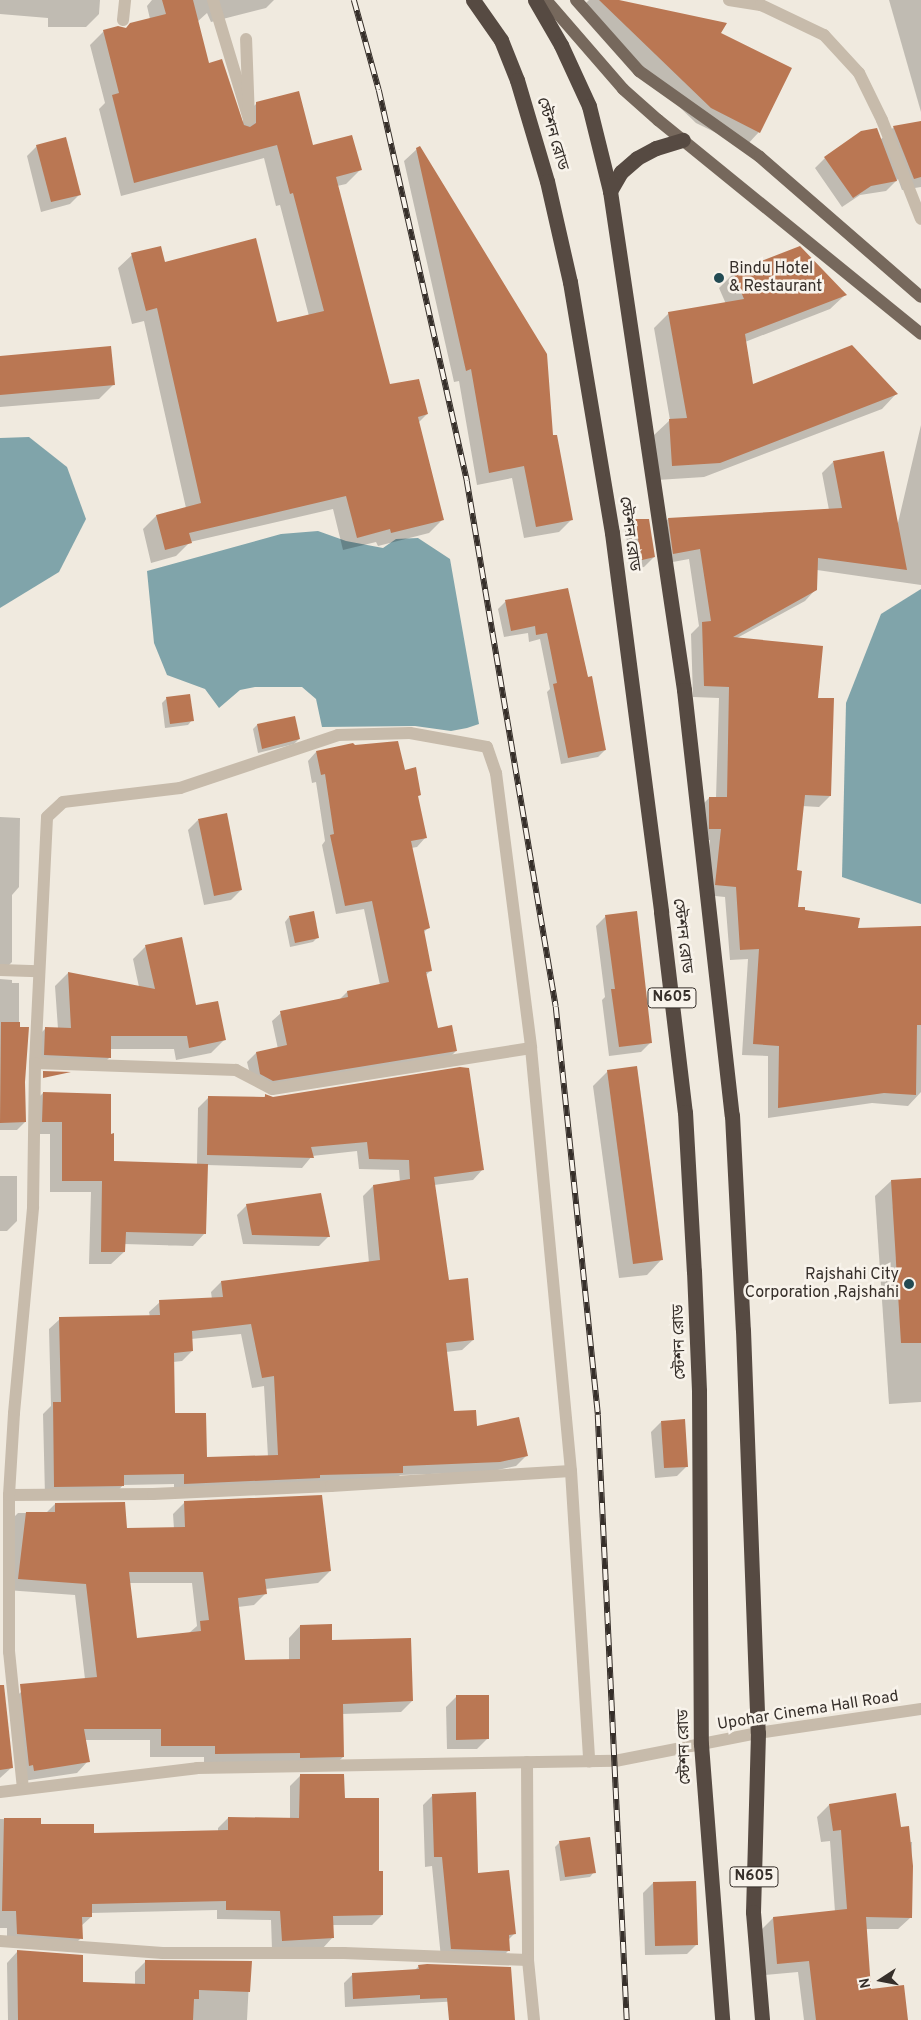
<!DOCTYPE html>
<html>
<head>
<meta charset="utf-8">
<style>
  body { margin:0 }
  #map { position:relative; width:921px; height:2020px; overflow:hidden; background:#f0eadf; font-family:Overpass,"Noto Sans Bengali",sans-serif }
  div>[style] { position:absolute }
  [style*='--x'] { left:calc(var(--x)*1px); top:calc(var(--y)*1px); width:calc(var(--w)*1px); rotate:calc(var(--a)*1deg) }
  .water>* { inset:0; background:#80a4aa }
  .shadow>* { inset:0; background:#0003 }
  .building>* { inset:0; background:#ba7753 }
  .minor>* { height:12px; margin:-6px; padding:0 6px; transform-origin:6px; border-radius:6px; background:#c7bbab }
  .major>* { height:12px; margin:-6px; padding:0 6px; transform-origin:6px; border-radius:6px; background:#76685c }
  .highway>* { height:15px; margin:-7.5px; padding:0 7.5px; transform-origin:7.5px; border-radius:7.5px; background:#564a42 }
  .rail>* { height:5.5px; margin-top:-2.75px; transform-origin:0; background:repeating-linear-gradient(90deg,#f8f3eb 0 11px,#362f2a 0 22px); box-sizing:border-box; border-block:1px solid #362f2a }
  .dots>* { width:14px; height:14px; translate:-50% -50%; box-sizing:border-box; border:2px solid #f8f3eb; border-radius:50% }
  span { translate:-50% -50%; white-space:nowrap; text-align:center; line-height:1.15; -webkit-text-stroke:5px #f8f3eb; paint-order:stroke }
  .shield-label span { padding:1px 4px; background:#f8f3eb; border:1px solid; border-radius:4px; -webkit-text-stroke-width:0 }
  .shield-label { font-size:15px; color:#362f2a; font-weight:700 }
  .street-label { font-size:16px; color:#362f2a }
  .poi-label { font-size:16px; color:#362f2a }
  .left { translate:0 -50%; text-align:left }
  .right { translate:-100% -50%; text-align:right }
  .north { position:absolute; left:856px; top:1955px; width:50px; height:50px; -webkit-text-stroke:4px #f8f3eb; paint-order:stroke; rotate:259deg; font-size:14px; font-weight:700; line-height:20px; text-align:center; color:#362f2a }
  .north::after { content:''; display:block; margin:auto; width:18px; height:22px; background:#362f2a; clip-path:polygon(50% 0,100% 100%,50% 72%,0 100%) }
</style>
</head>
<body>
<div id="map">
  <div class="water">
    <div style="clip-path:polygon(29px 437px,67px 467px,86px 519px,59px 572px,0 608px,0 438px)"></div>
    <div style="clip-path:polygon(318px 531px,346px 541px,383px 548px,396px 539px,418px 538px,450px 559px,479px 724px,467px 728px,451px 731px,415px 726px,322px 727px,316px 699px,302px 687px,255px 687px,240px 690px,219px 708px,205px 689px,167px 675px,154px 643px,147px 571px,281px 534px)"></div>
    <div style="clip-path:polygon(921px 589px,921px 904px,842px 877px,846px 703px,881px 614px)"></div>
  </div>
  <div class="shadow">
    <div style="clip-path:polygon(0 0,100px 0,99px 14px,86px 27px,48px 27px,48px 18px,0 14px)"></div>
    <div style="clip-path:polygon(152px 0,274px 0,266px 8px,211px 22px,207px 13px,197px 22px,208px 64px,243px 125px,243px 117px,257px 103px,312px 146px,360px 170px,346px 184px,337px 186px,389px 385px,427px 414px,418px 423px,443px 519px,429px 533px,378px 546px,376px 542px,343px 550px,333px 509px,190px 542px,176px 556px,151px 563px,143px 529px,156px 516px,186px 508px,144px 321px,132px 324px,118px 268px,132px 255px,164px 263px,276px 324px,309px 316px,280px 205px,276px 206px,264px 158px,121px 196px,99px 109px,105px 103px,90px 45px,104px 31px,126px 29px,150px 19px,147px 6px)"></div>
    <div style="clip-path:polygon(589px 0,613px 0,719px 34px,759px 132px,745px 147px,696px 123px,579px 10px)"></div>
    <div style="clip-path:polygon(889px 0,921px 0,921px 112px)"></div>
    <div style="clip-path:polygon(921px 122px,921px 187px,902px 190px,898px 179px,886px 191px,860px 195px,842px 207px,815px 168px,825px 158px,880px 140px,894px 127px)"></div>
    <div style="clip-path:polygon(37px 146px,80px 194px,70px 204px,41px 212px,27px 156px)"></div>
    <div style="clip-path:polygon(417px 149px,552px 437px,572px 519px,559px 532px,524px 538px,512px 478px,477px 485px,459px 381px,454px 382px,404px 161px)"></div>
    <div style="clip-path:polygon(734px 273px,845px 295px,830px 309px,745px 342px,752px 385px,896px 394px,882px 409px,704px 477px,657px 480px,654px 435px,670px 420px,654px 328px,669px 313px,726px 304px,719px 288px)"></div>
    <div style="clip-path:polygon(0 357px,114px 384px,99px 399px,0 407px)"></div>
    <div style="clip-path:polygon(921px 425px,921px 585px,817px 570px,816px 589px,805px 601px,737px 638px,817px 699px,830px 796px,819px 807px,802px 806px,796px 871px,797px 908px,857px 930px,921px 927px,921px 1092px,908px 1106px,872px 1103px,768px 1118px,768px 1056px,742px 1055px,748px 959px,730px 960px,725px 897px,705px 895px,710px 840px,698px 840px,698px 809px,709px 798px,716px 798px,719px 698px,693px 697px,691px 634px,699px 626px,689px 559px,662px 564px,657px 530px,668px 519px,829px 510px,822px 473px,833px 462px,897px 527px)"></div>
    <div style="clip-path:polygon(635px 521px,654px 557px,644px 567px,632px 569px,625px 531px)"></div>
    <div style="clip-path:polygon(567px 590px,605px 750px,598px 757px,561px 764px,547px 692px,550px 689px,540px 639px,529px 642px,528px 633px,504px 637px,498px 609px,505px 602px)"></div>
    <div style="clip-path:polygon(167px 698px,192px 720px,188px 725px,165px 728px,162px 703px)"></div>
    <div style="clip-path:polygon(257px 725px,299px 739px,294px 744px,258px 753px,253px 729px)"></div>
    <div style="clip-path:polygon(316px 752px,420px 795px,417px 797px,425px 838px,417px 847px,411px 848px,428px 928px,423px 933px,431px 970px,425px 976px,437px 1030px,456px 1051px,447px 1060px,264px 1089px,252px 1082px,247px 1062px,256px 1053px,278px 1049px,272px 1021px,281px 1013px,339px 1000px,347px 992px,380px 985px,364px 909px,336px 914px,322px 845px,325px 841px,316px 782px,312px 783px,308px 761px)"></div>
    <div style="clip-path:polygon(0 817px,20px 818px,19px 887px,12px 895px,12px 962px,4px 970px,0 970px)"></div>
    <div style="clip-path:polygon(198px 820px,241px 890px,231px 900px,204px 905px,188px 830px)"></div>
    <div style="clip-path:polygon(606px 916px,651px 1042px,641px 1052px,609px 1056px,602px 1000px,605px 997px,596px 926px)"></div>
    <div style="clip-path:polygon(289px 917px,317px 938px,313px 942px,290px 947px,285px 922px)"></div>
    <div style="clip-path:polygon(146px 946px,224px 1040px,211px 1053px,176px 1060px,174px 1049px,110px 1049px,110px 1057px,97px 1070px,31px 1068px,32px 1042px,45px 1029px,58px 1029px,55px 986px,68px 973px,139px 987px,133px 959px)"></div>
    <div style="clip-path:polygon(0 979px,12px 980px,12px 983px,19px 983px,19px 1028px,25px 1122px,17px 1130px,0 1130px)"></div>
    <div style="clip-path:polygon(608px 1071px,661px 1260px,647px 1275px,619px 1278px,593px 1086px)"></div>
    <div style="clip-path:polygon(evenodd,43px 1093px,110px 1135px,113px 1162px,197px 1165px,198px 1108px,209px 1097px,262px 1099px,265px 1096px,483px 1169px,473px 1180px,434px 1185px,448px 1282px,473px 1340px,462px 1350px,446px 1352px,453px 1413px,526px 1456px,516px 1466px,489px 1472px,400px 1475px,392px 1483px,174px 1494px,174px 1484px,123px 1485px,113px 1496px,45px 1496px,43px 1414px,51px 1406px,49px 1329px,60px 1319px,150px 1317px,149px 1312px,160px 1302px,212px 1299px,211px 1292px,221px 1282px,369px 1263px,363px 1196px,373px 1186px,400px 1182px,399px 1170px,359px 1169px,357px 1151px,312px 1156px,302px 1168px,207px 1165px,205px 1233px,193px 1246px,124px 1244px,124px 1252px,111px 1264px,89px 1264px,91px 1192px,50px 1192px,50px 1134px,30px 1134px,31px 1105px,43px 1093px,241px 1334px,252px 1388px,264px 1386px,268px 1457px,206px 1458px,174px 1415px,173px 1362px,182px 1361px,192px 1351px,191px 1339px,241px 1334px)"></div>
    <div style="clip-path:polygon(0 1176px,17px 1176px,17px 1221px,7px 1231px,0 1231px)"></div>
    <div style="clip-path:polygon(921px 1179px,921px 1402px,889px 1404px,875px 1196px,891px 1181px)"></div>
    <div style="clip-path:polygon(247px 1205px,329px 1236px,319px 1246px,243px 1244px,237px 1215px)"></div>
    <div style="clip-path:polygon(661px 1422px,687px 1466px,677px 1476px,655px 1478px,651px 1432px)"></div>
    <div style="clip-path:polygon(evenodd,185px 1502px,330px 1571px,318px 1583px,265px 1589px,265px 1594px,254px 1605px,238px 1607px,244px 1661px,289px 1660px,289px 1638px,300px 1626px,331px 1641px,412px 1701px,401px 1712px,342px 1714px,343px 1757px,331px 1768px,204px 1765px,204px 1757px,150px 1757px,150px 1740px,85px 1740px,88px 1761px,77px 1773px,23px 1781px,10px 1703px,29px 1684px,85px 1679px,75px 1595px,6px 1590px,6px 1525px,18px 1513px,46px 1513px,55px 1504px,126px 1529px,174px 1529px,173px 1514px,185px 1502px,129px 1583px,192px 1583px,197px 1626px,189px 1633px,135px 1640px,129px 1583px)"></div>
    <div style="clip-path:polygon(0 1695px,11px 1768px,0 1778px)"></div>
    <div style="clip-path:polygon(456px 1697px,487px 1739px,477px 1749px,447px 1749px,446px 1707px)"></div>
    <div style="clip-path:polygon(300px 1776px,343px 1799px,378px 1872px,382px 1915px,372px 1925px,332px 1925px,332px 1938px,323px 1948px,272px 1950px,271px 1920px,217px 1919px,217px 1910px,91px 1913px,91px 1917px,81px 1926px,81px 1938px,71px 1948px,7px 1944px,7px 1928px,0 1928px,0 1819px,40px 1820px,40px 1825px,92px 1834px,218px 1832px,218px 1828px,228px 1818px,290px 1819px,290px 1786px)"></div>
    <div style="clip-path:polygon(433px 1795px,477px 1875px,514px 1934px,508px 1940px,508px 1951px,498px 1961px,441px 1958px,432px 1866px,425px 1867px,423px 1805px)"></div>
    <div style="clip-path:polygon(829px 1805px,900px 1828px,909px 1842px,912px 1842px,910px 1918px,898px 1929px,865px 1929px,870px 1990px,907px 2020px,804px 2020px,798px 1972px,765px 1975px,761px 1930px,773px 1918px,835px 1912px,830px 1841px,821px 1842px,817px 1817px)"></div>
    <div style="clip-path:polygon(560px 1842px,594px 1872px,590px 1877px,560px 1881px,555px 1847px)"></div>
    <div style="clip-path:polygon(653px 1883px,697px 1944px,687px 1954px,645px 1955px,643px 1893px)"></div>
    <div style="clip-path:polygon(17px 1952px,82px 1983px,135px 1985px,135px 1972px,146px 1961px,250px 1962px,247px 2020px,8px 2020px,7px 1963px)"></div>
    <div style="clip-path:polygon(419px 1966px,501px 1999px,345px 2007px,344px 1983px,353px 1974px,414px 1971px)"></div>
  </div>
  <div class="building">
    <div style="clip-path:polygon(162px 0,193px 0,209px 63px,222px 59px,244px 125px,250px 127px,256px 123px,256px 102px,299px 91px,313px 145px,352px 135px,362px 170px,336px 177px,390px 384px,419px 379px,428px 414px,418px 417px,444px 520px,391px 533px,390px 529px,357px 538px,346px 496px,189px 533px,192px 543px,165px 550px,156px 515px,201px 503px,157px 308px,146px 311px,131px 253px,161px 246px,165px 262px,256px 238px,277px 322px,324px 311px,293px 193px,290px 194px,277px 145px,134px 183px,112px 95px,119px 93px,103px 30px,118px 26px,126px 28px,130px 23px,166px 14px)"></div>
    <div style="clip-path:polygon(599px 0,619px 0,727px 23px,721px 33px,792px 68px,760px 133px,711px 108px)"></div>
    <div style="clip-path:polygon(921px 121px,921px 177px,914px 179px,893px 126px)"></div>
    <div style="clip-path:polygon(877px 128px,897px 181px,871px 186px,853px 198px,824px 157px,861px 131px)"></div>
    <div style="clip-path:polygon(66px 137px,81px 195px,51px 202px,36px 145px)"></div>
    <div style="clip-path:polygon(420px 146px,547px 354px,553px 435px,557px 435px,573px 520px,536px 527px,524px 466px,489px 473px,471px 369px,466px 371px,416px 148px)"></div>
    <div style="clip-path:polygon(800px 246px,847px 295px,745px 334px,753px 384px,852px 345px,898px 394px,720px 463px,672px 466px,669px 419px,687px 418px,668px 312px,744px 299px,733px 272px)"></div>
    <div style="clip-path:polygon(111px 346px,115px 385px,0 395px,0 356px)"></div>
    <div style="clip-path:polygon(884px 451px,907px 570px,818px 558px,817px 590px,733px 637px,823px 646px,818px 698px,834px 698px,831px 796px,805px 795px,797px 870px,802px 871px,798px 907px,805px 907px,805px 910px,860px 918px,858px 928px,921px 926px,921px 1025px,917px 1025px,916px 1095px,884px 1093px,778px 1108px,779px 1046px,753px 1044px,759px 949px,740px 950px,736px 887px,715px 885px,721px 829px,709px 829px,709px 797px,727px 797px,729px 687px,704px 686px,702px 622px,711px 621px,700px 549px,673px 554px,668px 518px,842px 508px,833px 461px)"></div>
    <div style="clip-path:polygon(634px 519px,649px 519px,655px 557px,642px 560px)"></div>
    <div style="clip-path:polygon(568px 588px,588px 677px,592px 676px,606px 750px,568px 758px,553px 684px,557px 683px,547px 633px,536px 635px,535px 626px,511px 631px,505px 600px)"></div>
    <div style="clip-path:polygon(190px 694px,194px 721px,170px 724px,166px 697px)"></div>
    <div style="clip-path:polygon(295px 716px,300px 739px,262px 749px,257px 724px)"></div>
    <div style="clip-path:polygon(398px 741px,405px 770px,416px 767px,421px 795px,418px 796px,427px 838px,411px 841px,430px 928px,424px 930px,432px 971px,426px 972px,438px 1028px,452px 1025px,457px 1051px,273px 1081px,260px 1074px,256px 1052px,287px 1045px,280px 1011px,348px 997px,347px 991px,389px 982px,372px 901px,345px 906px,330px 835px,334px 834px,325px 774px,321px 775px,316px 751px,353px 743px,355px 745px)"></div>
    <div style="clip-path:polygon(227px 813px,242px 890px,214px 896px,198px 819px)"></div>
    <div style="clip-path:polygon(314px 911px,319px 938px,295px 943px,289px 916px)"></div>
    <div style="clip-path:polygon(637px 911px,652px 1043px,619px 1047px,611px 989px,615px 989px,605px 915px)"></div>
    <div style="clip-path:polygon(182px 937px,196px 1005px,218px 1001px,226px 1040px,189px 1048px,187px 1036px,111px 1036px,111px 1058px,44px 1055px,45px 1027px,71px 1028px,68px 972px,155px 989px,145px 945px)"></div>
    <div style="clip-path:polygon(1px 1022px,20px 1022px,20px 1027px,29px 1027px,25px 1082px,26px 1122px,0 1123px)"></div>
    <div style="clip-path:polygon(637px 1066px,663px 1260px,633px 1264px,607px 1070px)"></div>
    <div style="clip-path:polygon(evenodd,460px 1067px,469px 1068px,484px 1170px,434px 1177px,449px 1280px,468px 1278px,474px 1340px,446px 1343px,454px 1411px,476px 1410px,477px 1426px,519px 1417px,528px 1456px,500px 1462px,403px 1466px,403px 1473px,320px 1475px,320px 1478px,184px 1484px,184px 1474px,124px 1475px,124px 1486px,54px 1487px,53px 1402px,61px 1402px,59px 1317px,160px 1315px,159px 1300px,223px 1297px,221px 1281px,380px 1260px,373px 1185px,410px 1179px,409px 1160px,369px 1159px,367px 1142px,311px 1147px,314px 1158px,207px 1155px,208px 1096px,265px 1097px,265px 1094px,273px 1097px,460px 1067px,251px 1324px,262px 1378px,274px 1376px,278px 1455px,207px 1457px,206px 1413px,175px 1413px,174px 1353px,193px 1351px,192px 1331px,251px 1324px)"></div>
    <div style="clip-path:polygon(43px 1071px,71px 1072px,43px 1078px)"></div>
    <div style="clip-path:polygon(43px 1092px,111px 1094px,111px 1134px,114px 1133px,114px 1161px,208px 1164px,206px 1234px,126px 1232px,125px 1252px,101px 1252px,102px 1181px,62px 1181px,62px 1122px,42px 1122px)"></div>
    <div style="clip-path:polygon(921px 1178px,921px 1343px,901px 1343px,891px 1180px)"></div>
    <div style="clip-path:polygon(321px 1193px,330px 1237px,252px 1235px,246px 1204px)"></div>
    <div style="clip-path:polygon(685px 1419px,688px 1467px,664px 1468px,661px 1421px)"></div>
    <div style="clip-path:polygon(evenodd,322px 1495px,331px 1571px,265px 1579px,267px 1594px,238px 1598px,245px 1660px,300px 1659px,300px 1625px,332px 1624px,332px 1640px,411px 1638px,413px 1701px,343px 1704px,344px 1757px,300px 1758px,300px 1753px,215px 1754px,215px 1746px,161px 1746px,161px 1729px,84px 1729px,90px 1762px,34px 1771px,33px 1765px,29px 1766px,20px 1684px,97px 1677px,86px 1584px,18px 1579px,26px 1512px,55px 1512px,55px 1503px,125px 1502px,127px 1528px,185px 1527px,184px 1501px,322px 1495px,129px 1572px,203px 1572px,209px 1620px,200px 1621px,201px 1631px,137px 1638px,129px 1572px)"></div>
    <div style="clip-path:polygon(0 1685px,4px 1685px,13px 1768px,0 1770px)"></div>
    <div style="clip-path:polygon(456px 1695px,489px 1695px,489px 1739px,456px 1740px)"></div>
    <div style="clip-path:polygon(300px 1774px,344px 1774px,345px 1798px,379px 1798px,379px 1871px,383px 1871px,383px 1915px,333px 1916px,334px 1938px,282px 1941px,280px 1911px,226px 1910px,226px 1901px,92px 1904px,92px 1917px,82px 1917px,83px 1939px,17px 1934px,16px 1911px,2px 1911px,4px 1818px,41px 1818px,41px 1824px,94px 1824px,94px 1833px,228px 1830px,228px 1817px,299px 1818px)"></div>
    <div style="clip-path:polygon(476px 1792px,478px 1873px,509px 1870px,516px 1934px,509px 1935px,510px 1951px,451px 1949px,442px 1857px,434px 1857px,432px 1794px)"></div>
    <div style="clip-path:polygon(896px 1793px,901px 1827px,909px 1826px,913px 1866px,912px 1918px,866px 1917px,871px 1989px,904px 1985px,908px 2020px,816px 2020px,809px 1961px,777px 1964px,773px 1917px,847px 1909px,841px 1830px,833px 1831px,829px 1804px)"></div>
    <div style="clip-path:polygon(590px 1837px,596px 1873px,565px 1877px,559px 1841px)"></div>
    <div style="clip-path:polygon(696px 1881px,698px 1945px,655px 1946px,653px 1882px)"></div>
    <div style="clip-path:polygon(17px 1950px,83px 1955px,83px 1982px,145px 1984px,145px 1960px,252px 1961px,250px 1992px,199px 1990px,199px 1999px,194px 1999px,193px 2020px,18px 2020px)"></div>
    <div style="clip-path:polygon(427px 1964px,511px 1967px,515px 2020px,449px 2020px,447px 1998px,420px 1999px,420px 1995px,353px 1999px,352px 1973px,419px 1969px,418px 1965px)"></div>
  </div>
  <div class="minor">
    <div style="--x:213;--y:0;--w:124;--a:73.2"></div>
    <div style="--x:249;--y:119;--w:80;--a:-92.1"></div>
    <div style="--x:729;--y:0;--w:32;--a:9"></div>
    <div style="--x:761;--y:5;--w:70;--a:25.5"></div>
    <div style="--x:824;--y:35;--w:52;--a:47.4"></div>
    <div style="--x:859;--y:73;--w:52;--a:63.9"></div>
    <div style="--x:882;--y:120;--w:106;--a:68.5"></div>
    <div style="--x:123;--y:20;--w:20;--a:-84"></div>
    <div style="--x:0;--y:970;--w:38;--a:2"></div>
    <div style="--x:531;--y:1048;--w:262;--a:171"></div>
    <div style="--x:272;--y:1089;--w:41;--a:-152.2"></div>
    <div style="--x:236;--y:1070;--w:201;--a:-178"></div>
    <div style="--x:35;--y:1063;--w:246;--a:-87.2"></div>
    <div style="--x:47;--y:817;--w:22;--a:-43"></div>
    <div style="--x:63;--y:802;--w:118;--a:-6.8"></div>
    <div style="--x:180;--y:788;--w:167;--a:-18.5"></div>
    <div style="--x:338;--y:735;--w:72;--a:-1.6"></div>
    <div style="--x:410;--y:733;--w:78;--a:10.3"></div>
    <div style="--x:487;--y:747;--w:28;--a:71"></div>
    <div style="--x:496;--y:773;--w:277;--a:82.7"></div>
    <div style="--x:531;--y:1048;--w:425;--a:84.6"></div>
    <div style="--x:571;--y:1471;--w:291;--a:86.4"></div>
    <div style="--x:9;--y:1495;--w:144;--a:-0.4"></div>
    <div style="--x:153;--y:1494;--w:178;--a:-2.6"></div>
    <div style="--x:331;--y:1486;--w:240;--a:-3.6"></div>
    <div style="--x:527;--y:1762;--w:198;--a:89.7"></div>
    <div style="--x:528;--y:1960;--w:60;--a:84.3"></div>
    <div style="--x:23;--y:1789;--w:138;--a:-95.8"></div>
    <div style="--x:9;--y:1652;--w:157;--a:-90"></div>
    <div style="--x:9;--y:1495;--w:82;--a:-86.5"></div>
    <div style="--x:14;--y:1413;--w:207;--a:-84.7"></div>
    <div style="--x:33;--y:1207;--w:144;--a:-89.2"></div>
    <div style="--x:0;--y:1792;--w:198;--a:-6.9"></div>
    <div style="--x:197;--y:1768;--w:418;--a:-1"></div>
    <div style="--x:615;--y:1761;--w:146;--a:-11.1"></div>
    <div style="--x:758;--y:1733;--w:165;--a:-8.4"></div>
    <div style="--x:0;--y:1941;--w:163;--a:4.2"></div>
    <div style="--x:163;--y:1953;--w:181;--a:0"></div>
    <div style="--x:344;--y:1953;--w:184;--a:2.2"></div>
  </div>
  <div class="major">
    <div style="--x:546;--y:0;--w:118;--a:49.1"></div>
    <div style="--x:623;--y:89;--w:47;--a:41.5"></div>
    <div style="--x:658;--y:120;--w:339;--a:39.1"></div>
    <div style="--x:576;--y:0;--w:95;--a:48.4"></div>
    <div style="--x:639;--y:71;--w:148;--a:35.4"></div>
    <div style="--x:760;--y:157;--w:213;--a:41"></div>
  </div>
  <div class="highway">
    <div style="--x:473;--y:0;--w:49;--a:55"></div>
    <div style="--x:501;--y:40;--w:43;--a:68.2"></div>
    <div style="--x:517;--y:80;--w:105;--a:73.5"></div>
    <div style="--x:547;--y:181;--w:104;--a:77.2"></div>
    <div style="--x:570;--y:282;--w:254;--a:80.5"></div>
    <div style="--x:612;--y:533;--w:382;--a:82.6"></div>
    <div style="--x:661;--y:912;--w:201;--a:83.2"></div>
    <div style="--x:685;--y:1112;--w:159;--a:86.8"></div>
    <div style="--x:694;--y:1271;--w:120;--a:87.6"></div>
    <div style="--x:699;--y:1391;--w:353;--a:89.7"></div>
    <div style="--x:701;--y:1744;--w:277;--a:85.6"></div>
    <div style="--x:535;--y:0;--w:52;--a:60"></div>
    <div style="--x:561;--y:45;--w:67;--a:65.3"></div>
    <div style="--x:589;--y:106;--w:88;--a:76.1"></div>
    <div style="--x:610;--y:191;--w:504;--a:81.56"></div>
    <div style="--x:684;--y:690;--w:428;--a:83.6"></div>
    <div style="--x:732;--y:1115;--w:215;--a:87.1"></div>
    <div style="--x:743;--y:1330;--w:403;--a:87.9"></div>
    <div style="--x:758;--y:1733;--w:179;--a:91.6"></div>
    <div style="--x:753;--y:1912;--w:108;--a:85.2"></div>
    <div style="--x:610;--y:191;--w:22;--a:-60"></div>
    <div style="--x:621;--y:172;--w:21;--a:-41"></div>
    <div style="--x:637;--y:158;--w:21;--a:-28"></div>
    <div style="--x:656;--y:148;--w:28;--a:-17"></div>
  </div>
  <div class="rail">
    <div style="--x:354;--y:0;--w:93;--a:74.5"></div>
    <div style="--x:379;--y:90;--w:401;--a:77.3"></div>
    <div style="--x:467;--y:481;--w:533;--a:80.4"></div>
    <div style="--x:556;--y:1007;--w:410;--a:84.1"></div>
    <div style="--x:598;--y:1415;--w:606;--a:87.26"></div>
  </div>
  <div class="dots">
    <div style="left:719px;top:278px;background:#234b53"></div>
    <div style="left:909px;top:1284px;background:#234b53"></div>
  </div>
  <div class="shield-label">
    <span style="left:672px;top:998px">N605</span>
    <span style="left:754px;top:1877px">N605</span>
  </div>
  <div class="street-label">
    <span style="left:552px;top:134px;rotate:73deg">স্টেশন রোড</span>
    <span style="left:629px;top:534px;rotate:82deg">স্টেশন রোড</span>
    <span style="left:682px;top:936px;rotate:83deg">স্টেশন রোড</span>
    <span style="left:680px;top:1342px;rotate:-92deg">স্টেশন রোড</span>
    <span style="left:808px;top:1711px;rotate:-9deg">Upohar Cinema Hall Road</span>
    <span style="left:685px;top:1747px;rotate:-92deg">স্টেশন রোড</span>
  </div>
  <div class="poi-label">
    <span class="left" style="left:729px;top:278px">Bindu Hotel<br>&amp; Restaurant</span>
    <span class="right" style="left:899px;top:1284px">Rajshahi City<br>Corporation ,Rajshahi</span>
  </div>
  <div class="north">N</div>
</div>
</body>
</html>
